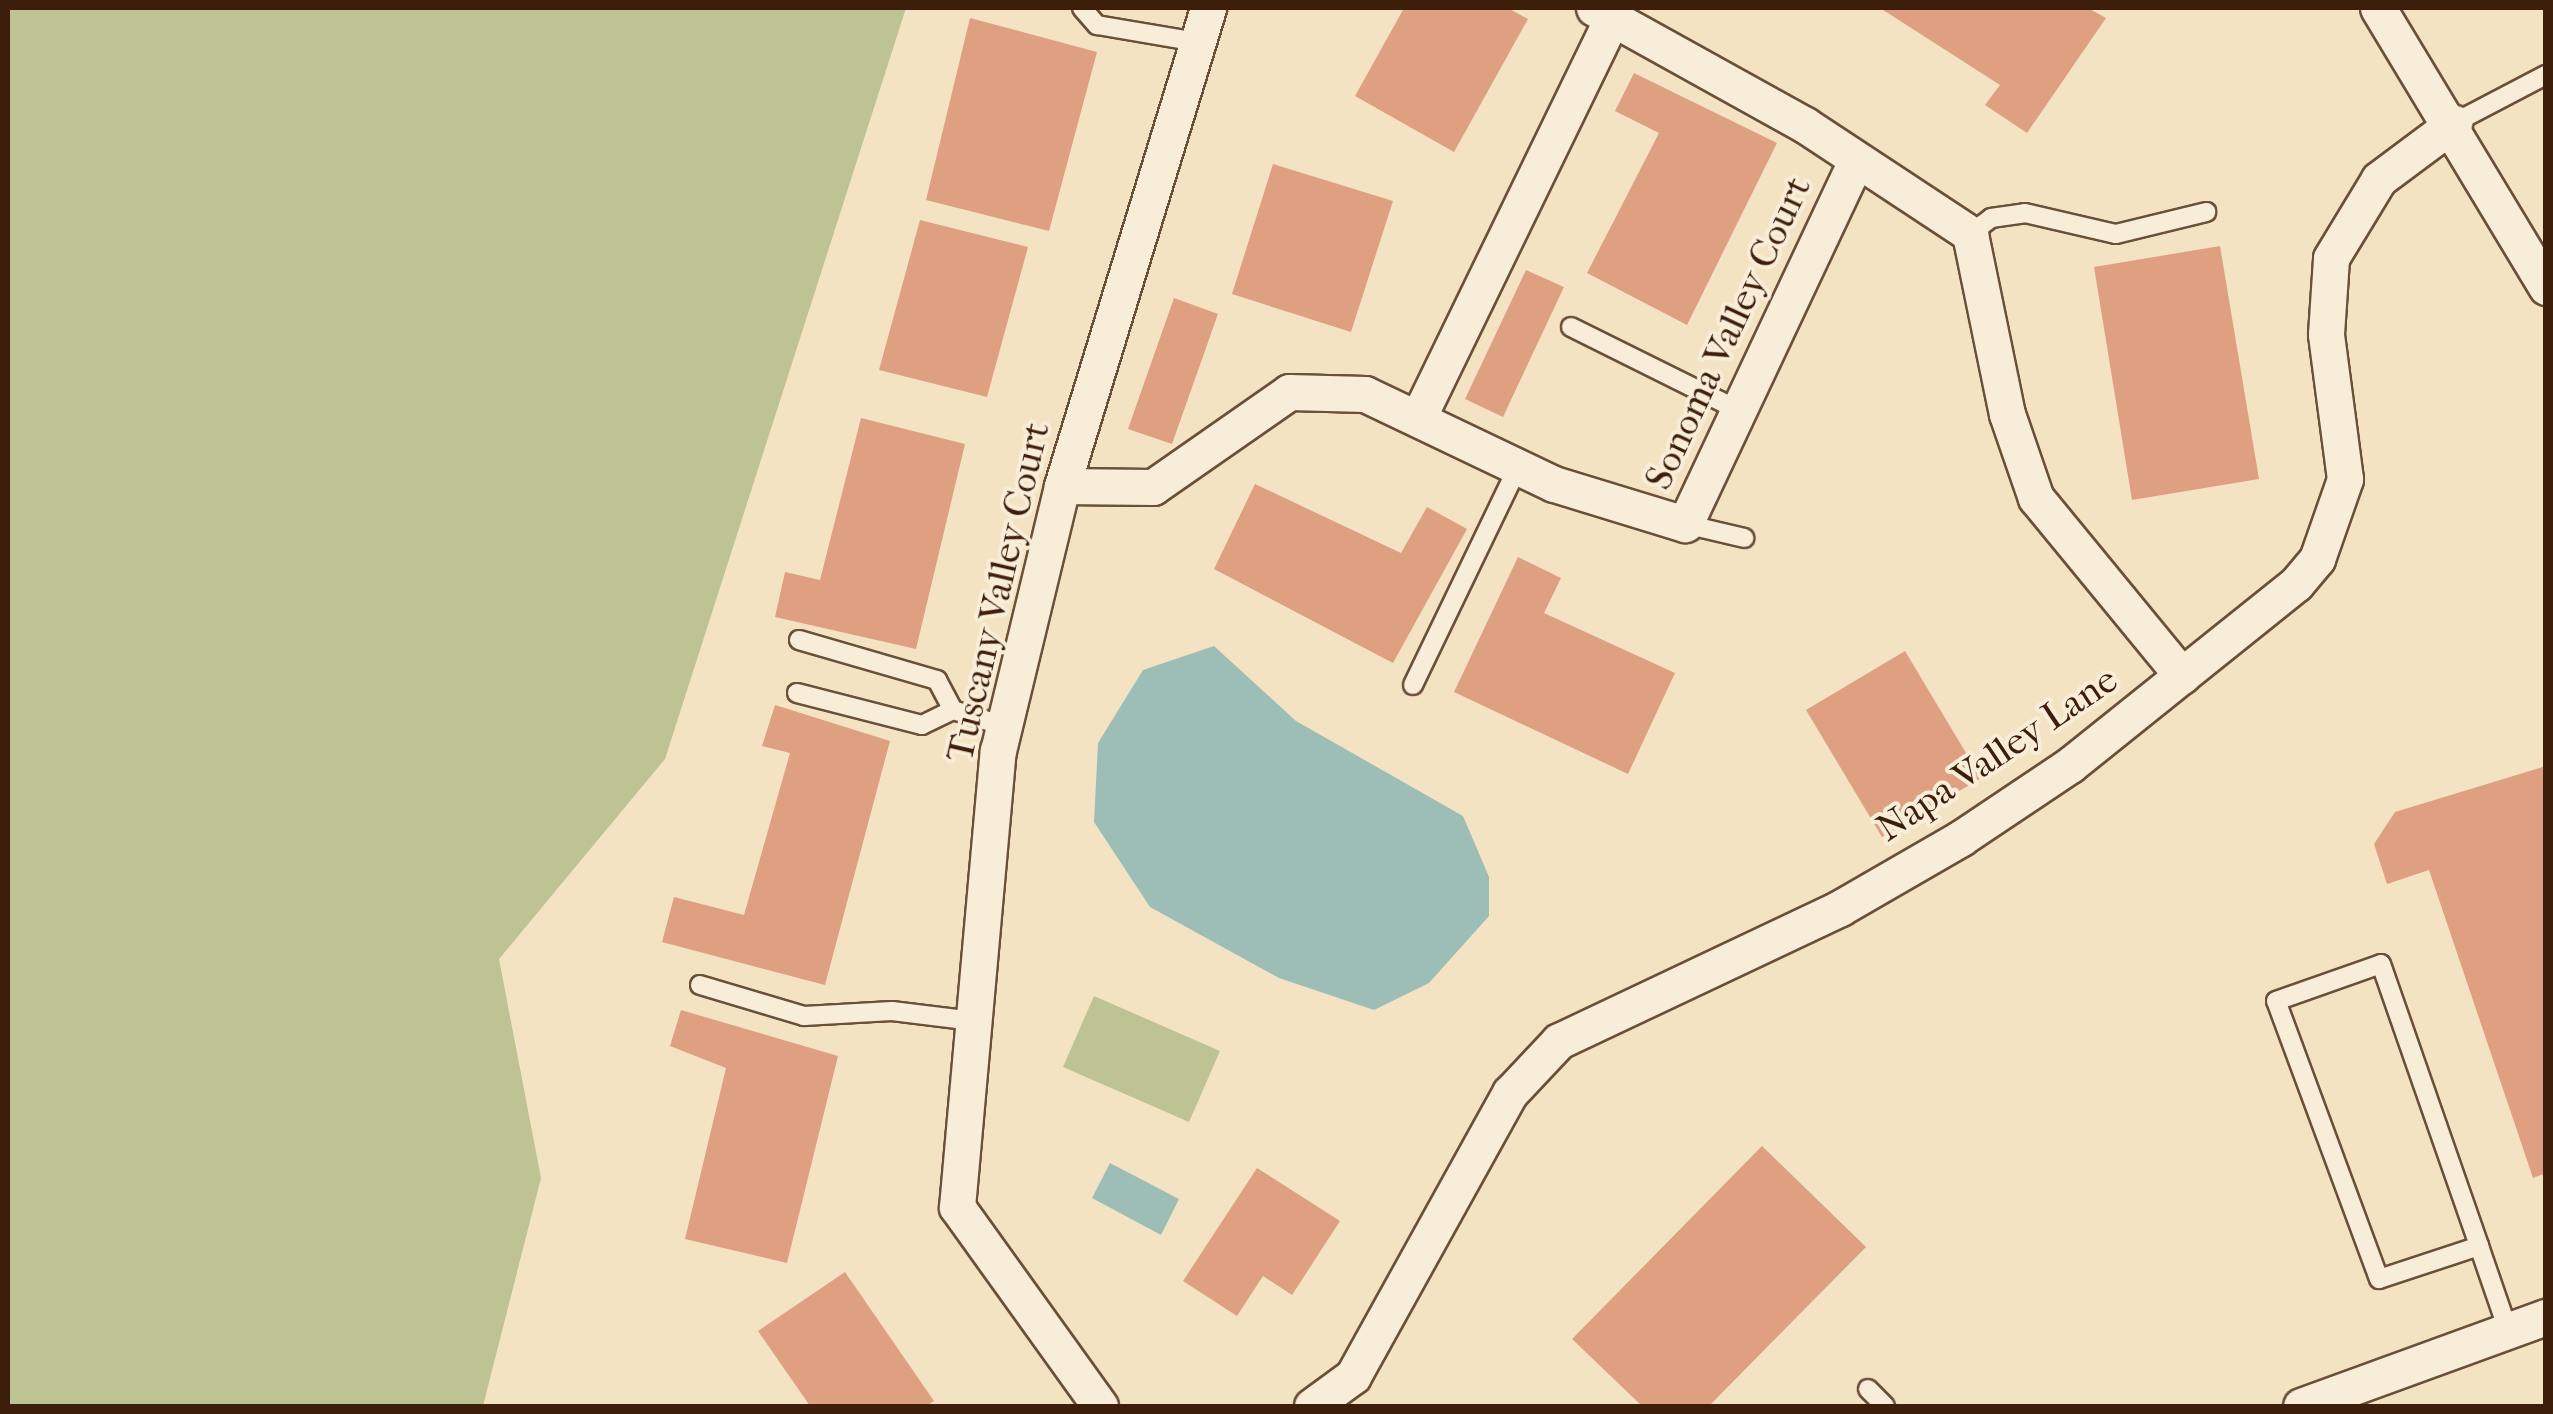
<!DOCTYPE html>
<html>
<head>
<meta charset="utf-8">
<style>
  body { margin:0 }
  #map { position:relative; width:2553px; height:1414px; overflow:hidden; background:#f4e3c3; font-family:"IM FELL French Canon",serif }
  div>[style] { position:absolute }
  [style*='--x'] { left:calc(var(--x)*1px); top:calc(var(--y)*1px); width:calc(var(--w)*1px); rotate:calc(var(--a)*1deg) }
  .green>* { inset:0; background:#bdc393 }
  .water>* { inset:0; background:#9cbeb6 }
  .building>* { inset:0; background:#dea081 }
  .roads { filter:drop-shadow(2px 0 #6a4f39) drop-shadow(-2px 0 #6a4f39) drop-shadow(0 2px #6a4f39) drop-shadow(0 -2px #6a4f39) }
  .service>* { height:18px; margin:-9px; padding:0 9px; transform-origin:9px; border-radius:9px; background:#f8edd8 }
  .minor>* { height:35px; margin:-17.5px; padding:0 17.5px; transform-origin:17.5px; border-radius:17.5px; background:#f8edd8 }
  span { translate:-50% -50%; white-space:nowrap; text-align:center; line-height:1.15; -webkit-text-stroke:8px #f8edd8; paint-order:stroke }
  .street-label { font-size:38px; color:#3c1e0b }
  .frame { position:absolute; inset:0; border:10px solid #3c1e0b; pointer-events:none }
</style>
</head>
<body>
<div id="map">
  <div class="green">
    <div style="clip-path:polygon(8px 8px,906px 8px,665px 759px,499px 959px,541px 1178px,483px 1406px,8px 1406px)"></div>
    <div style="clip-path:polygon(1094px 996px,1220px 1051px,1189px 1122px,1063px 1067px)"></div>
  </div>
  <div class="water">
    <div style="clip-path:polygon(1214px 646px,1296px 721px,1463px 816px,1489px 877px,1489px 916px,1429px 983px,1374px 1010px,1279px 978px,1150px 907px,1094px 822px,1098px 743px,1143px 670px)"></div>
    <div style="clip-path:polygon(1110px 1163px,1179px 1199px,1161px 1235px,1092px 1198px)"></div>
  </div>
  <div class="building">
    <div style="clip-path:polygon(1404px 8px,1508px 8px,1528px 19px,1454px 152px,1355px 96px)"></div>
    <div style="clip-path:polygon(1880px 8px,2088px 8px,2106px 18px,2027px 133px,1985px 105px,2000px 85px)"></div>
    <div style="clip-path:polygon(970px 18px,1097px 52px,1049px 231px,926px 200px)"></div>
    <div style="clip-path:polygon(1634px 73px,1777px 143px,1687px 325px,1587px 273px,1659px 133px,1615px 111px)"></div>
    <div style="clip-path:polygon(1273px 164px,1393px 201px,1351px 332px,1232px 294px)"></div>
    <div style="clip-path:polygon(920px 220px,1028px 247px,987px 397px,879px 370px)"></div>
    <div style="clip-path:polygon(2220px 246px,2259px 479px,2132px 500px,2094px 267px)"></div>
    <div style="clip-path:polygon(1526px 270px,1564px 287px,1503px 417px,1465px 399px)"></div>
    <div style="clip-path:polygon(1174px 298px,1218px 314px,1172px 444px,1128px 429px)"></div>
    <div style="clip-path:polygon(861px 418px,965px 444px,916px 649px,775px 617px,785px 572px,820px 580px)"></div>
    <div style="clip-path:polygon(1255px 484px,1401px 553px,1427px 507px,1467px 529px,1393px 663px,1214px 569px)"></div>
    <div style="clip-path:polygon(1518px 557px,1561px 578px,1544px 613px,1675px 673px,1628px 774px,1454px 692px)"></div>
    <div style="clip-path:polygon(1905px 651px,1981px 778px,1882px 837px,1806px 710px)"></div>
    <div style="clip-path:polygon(775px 705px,890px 741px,825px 985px,662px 942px,674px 897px,744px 915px,790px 753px,762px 746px)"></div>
    <div style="clip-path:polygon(2546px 766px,2546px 1173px,2533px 1178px,2429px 870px,2387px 884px,2374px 844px,2395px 812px)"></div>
    <div style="clip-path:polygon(681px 1010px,838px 1056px,787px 1263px,685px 1239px,726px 1068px,670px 1046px)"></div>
    <div style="clip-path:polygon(1762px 1146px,1866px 1247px,1709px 1406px,1642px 1406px,1572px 1339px)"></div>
    <div style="clip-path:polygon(1257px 1168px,1340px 1221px,1292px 1295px,1263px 1276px,1237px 1316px,1183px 1281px)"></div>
    <div style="clip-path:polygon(845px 1272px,934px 1401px,926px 1406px,810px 1406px,758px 1331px)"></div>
  </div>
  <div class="roads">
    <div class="service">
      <div style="--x:1082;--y:8;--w:23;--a:49"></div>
      <div style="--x:1097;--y:25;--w:101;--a:9.6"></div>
      <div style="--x:2454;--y:123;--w:104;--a:-27.6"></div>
      <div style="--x:1970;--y:234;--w:26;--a:-37"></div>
      <div style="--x:1991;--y:218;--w:34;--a:-8"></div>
      <div style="--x:2025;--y:213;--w:93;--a:13"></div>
      <div style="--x:2116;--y:234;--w:93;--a:-13.7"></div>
      <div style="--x:1571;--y:327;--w:184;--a:26.4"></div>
      <div style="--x:1685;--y:524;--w:61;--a:13.3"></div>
      <div style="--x:799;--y:640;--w:144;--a:16.2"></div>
      <div style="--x:937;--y:680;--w:34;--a:62"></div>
      <div style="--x:953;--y:710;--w:53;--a:17.4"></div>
      <div style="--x:1413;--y:685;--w:244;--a:-64.3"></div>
      <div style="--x:797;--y:693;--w:129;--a:14.4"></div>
      <div style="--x:922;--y:725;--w:34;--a:-26"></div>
      <div style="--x:700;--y:985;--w:109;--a:16.6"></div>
      <div style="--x:804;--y:1016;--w:88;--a:-3.3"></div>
      <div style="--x:892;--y:1011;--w:82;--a:7"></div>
      <div style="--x:2479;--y:1246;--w:105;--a:161.7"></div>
      <div style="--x:2379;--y:1279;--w:296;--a:-110.3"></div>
      <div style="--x:2276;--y:1001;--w:111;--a:-19.4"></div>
      <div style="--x:2381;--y:964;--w:299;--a:70.8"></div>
      <div style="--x:2479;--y:1246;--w:89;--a:71"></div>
      <div style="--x:1868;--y:1389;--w:24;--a:45"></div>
    </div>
    <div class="minor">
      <div style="--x:1594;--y:8;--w:241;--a:29"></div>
      <div style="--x:1805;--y:125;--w:198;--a:33.4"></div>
      <div style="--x:1970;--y:234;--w:184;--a:78.4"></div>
      <div style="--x:2007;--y:414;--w:89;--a:71"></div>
      <div style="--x:2036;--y:498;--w:230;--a:50.6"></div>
      <div style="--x:2378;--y:8;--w:326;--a:58.9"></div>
      <div style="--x:1418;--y:418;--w:444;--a:-64.1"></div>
      <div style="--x:1062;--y:486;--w:91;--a:0.6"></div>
      <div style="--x:1153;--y:487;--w:166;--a:-34.9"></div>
      <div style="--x:1289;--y:392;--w:76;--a:1.5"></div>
      <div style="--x:1365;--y:394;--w:209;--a:25.5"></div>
      <div style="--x:1554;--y:484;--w:137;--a:17"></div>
      <div style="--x:1685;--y:524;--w:401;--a:-64.8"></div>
      <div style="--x:1100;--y:1406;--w:245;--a:-125.7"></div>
      <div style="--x:957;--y:1207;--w:458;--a:-84.9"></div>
      <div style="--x:998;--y:751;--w:273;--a:-76.4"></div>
      <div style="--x:1062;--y:486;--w:500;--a:-73"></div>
      <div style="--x:1312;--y:1406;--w:51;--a:-36.2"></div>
      <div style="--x:1353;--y:1376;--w:324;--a:-61"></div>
      <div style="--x:1510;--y:1093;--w:71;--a:-46.7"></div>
      <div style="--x:1559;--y:1041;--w:311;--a:-25.3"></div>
      <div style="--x:1840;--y:908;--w:140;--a:-30"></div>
      <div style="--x:1961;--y:838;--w:131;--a:-33.8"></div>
      <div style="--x:2070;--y:765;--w:290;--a:-38.7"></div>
      <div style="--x:2296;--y:584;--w:33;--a:-50"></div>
      <div style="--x:2317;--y:559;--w:85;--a:-70.7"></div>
      <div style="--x:2345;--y:479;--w:146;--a:-97.5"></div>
      <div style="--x:2326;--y:334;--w:76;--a:-86.2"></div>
      <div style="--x:2331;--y:258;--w:92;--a:-58.7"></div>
      <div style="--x:2379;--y:179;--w:94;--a:-36.7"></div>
      <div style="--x:2301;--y:1406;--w:261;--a:-20"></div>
    </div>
  </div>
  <div class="street-label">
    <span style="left:1728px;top:333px;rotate:-65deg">Sonoma Valley Court</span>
    <span style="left:998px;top:592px;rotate:-77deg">Tuscany Valley Court</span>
    <span style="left:1997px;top:754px;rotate:-34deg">Napa Valley Lane</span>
  </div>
  <div class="frame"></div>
</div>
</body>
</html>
